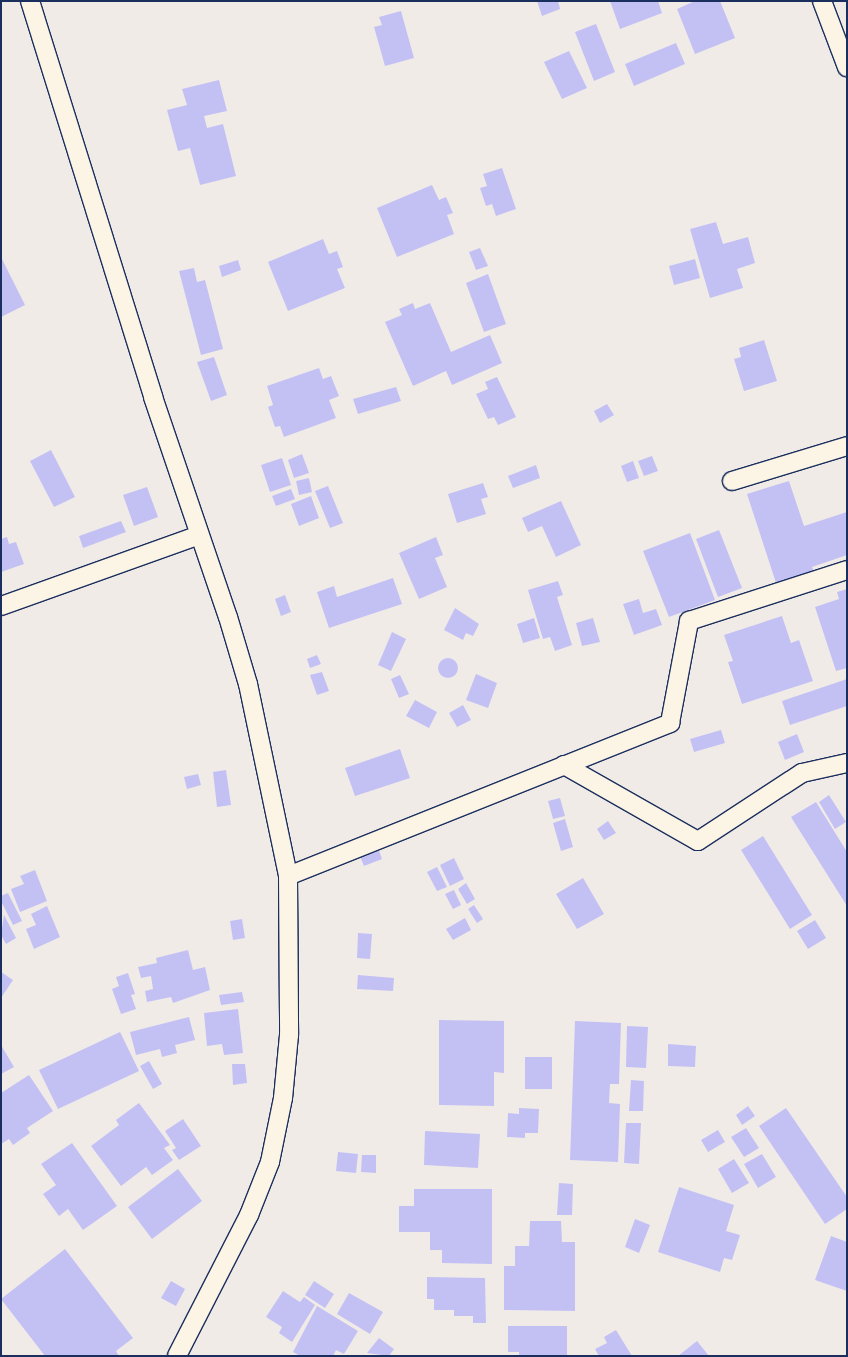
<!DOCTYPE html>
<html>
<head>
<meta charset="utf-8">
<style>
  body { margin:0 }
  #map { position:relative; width:848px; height:1357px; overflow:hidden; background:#f1ebe8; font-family:Mali,sans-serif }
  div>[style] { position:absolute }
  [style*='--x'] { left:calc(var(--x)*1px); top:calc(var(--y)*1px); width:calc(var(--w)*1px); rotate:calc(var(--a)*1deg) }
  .building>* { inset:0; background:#c3c1f4 }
  .round { border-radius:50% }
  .roads { filter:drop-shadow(1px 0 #1b2f5e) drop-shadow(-1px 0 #1b2f5e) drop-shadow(0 1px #1b2f5e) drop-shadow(0 -1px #1b2f5e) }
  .street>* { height:18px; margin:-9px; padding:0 9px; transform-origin:9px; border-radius:9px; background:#fcf5e5 }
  span { translate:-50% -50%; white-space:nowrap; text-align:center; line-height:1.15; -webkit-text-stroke:4.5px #fcf5e5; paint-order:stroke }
  .frame { position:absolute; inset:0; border:2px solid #1b2f5e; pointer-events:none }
</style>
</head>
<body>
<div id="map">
  <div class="building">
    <div style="clip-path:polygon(537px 1px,558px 1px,560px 9px,542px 16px)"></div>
    <div style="clip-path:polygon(610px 1px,658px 1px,662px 13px,620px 29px)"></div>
    <div style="clip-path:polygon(695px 1px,720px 1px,735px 38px,695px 54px,677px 9px)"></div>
    <div style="clip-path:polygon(401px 11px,414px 58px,385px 66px,374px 27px,382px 25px,379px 17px)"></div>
    <div style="clip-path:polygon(596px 24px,615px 72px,594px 81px,575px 32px)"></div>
    <div style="clip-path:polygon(676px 43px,685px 64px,634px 86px,625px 64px)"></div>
    <div style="clip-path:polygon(569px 51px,587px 88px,562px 99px,544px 62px)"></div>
    <div style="clip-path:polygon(219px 80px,227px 111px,204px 116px,207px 128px,223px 124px,236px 176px,200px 185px,190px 148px,178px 151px,167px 110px,187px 105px,182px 89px)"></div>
    <div style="clip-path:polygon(502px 168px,516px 209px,496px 216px,492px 204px,486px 206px,480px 188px,487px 186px,483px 174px)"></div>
    <div style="clip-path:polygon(432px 185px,439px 200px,446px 197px,453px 213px,447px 215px,454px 234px,397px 257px,377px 208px)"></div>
    <div style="clip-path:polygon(716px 222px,723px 244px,748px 237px,755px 263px,737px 269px,743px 288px,710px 298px,690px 229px)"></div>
    <div style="clip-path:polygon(323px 239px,329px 254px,337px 251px,343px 267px,337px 269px,345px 288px,288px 311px,268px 262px)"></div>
    <div style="clip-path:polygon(480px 248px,488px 266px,476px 270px,469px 252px)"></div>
    <div style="clip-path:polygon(1px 257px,25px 305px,1px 317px)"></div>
    <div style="clip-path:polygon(695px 259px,700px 278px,674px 285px,669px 266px)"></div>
    <div style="clip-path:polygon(238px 260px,241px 270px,222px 277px,219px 266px)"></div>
    <div style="clip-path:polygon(194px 268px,197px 282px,205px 280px,223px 349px,201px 355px,179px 271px)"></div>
    <div style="clip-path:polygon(488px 274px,506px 324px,484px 332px,466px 283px)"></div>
    <div style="clip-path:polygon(413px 303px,415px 309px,430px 303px,451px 352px,490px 335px,502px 363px,452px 385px,446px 371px,413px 386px,385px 322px,402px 315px,399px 309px)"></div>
    <div style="clip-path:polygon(764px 340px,777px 381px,744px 391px,734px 359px,741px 357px,739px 348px)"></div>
    <div style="clip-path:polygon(214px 357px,227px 395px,211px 401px,197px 362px)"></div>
    <div style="clip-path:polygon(319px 368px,323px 379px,331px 376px,339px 396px,329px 400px,336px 418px,284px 437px,280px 426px,275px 427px,268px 407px,273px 405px,267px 386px)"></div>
    <div style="clip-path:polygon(497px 377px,516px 417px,498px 425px,494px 417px,488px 419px,476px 394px,488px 389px,485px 382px)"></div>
    <div style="clip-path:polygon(396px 387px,401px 401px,358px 414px,353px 399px)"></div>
    <div style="clip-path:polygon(607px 404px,614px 415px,600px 423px,594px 411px)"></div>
    <div style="clip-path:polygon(51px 450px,75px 497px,54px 507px,30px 461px)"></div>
    <div style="clip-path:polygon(302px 454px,309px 473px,294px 478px,288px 460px)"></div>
    <div style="clip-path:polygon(652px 456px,658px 471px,644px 476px,638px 461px)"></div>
    <div style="clip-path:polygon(282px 458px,291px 485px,270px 492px,261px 465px)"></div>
    <div style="clip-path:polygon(633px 461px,639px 478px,627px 482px,621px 466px)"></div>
    <div style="clip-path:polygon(536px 465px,540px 478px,513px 488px,508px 476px)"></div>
    <div style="clip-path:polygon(309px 478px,312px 492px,299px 495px,296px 481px)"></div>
    <div style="clip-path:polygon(789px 481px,804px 526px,847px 512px,847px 555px,812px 567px,816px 577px,778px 589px,747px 494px)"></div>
    <div style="clip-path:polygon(483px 483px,488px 497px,481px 499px,486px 514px,457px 523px,448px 494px)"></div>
    <div style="clip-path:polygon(328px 486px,343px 523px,330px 528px,315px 491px)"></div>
    <div style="clip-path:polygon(147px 487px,158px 517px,134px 526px,123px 495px)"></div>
    <div style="clip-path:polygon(291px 489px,295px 499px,276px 506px,272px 496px)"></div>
    <div style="clip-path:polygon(311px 496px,319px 518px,299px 526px,291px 504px)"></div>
    <div style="clip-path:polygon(561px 501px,581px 545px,556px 557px,542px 526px,528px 532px,522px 518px)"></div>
    <div style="clip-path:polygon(121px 521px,126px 532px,83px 548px,79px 536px)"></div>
    <div style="clip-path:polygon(719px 530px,742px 588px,718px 597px,696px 539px)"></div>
    <div style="clip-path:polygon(690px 533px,715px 600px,669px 617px,643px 551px)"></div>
    <div style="clip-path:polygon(7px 537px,9px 544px,16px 542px,24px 564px,1px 572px,1px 539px)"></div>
    <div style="clip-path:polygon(436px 537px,443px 555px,435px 558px,447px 587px,419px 599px,399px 553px)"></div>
    <div style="clip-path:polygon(393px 578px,402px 604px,329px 628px,317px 592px,334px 586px,337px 597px)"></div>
    <div style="clip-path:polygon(558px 581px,563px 595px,557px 597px,572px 645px,555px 651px,550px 637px,543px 639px,528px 590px)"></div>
    <div style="clip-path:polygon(847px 589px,847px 668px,836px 671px,815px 607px,839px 599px,837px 592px)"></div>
    <div style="clip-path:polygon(285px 595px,291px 612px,281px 616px,275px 599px)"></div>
    <div style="clip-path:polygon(639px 599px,643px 613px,656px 609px,662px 625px,634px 635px,623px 604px)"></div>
    <div style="clip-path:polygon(455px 608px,479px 624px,473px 636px,466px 633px,463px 640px,444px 630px)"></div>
    <div style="clip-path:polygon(782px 616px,791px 643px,799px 640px,813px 681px,742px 704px,728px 662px,733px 661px,724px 635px)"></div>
    <div style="clip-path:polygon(534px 618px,540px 638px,523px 643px,517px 624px)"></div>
    <div style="clip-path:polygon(593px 618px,600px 642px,582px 646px,576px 623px)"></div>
    <div style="clip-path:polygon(392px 632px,406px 639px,391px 671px,378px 665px)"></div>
    <div style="clip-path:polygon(317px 655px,321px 664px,310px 668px,307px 659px)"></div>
    <div class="round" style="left:438px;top:658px;width:20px;height:20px"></div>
    <div style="clip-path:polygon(322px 672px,329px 691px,317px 695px,310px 675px)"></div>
    <div style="clip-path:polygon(476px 674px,497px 683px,488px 708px,466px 700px)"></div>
    <div style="clip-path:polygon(400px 675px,409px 694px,399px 698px,391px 679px)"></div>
    <div style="clip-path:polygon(847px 679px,847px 706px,790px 725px,782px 701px)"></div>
    <div style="clip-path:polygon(415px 700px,437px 712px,429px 728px,406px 716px)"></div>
    <div style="clip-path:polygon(463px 705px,471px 720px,457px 727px,449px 713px)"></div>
    <div style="clip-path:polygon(721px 730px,725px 743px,694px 752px,690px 739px)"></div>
    <div style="clip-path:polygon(797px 734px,804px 752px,785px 760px,778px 742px)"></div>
    <div style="clip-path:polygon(400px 749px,410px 778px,355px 796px,345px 768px)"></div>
    <div style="clip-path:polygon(226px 770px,231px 805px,217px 807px,213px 772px)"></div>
    <div style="clip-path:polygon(198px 774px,201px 785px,187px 789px,184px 777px)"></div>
    <div style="clip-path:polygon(829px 795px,846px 822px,835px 829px,819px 802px)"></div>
    <div style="clip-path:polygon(560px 798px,565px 816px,553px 819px,548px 801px)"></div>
    <div style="clip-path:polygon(816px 802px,847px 852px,847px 906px,791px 817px)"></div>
    <div style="clip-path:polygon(565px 819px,573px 847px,561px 851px,553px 823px)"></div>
    <div style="clip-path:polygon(608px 821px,616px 833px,604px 840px,597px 829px)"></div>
    <div style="clip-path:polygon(763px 836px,812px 915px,790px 929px,741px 850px)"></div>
    <div style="clip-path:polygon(378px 848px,382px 859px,364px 866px,359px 854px)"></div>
    <div style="clip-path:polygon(454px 858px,464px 879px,450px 886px,440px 865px)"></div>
    <div style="clip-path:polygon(437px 867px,447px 887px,437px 891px,427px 872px)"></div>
    <div style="clip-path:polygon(35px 870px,47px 901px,20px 912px,11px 889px,24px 884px,20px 876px)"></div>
    <div style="clip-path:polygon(583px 878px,604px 914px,577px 929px,556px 894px)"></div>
    <div style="clip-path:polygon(466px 883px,475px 899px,467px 904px,458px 889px)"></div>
    <div style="clip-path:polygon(454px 890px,461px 905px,453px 909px,445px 894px)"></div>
    <div style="clip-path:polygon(8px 893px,22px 921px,13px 925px,1px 901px,1px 896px)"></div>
    <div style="clip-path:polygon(474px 905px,483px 919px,477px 923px,468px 909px)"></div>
    <div style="clip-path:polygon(47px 906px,60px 937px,34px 949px,26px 929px,36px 925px,31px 914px)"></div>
    <div style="clip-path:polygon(4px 915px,16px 938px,6px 944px,1px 935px)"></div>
    <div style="clip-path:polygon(465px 918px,471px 930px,453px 940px,446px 929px)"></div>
    <div style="clip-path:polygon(242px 919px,245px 938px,233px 940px,230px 921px)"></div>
    <div style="clip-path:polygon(815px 920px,826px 938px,808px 949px,797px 931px)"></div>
    <div style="clip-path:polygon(358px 933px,372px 934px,370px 959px,357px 958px)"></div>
    <div style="clip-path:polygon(188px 950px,193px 970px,205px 967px,210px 990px,173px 1003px,171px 997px,147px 1002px,145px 991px,153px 989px,151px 976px,141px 978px,138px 967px,157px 963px,156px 958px)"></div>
    <div style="clip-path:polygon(1px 972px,13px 980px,1px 998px)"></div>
    <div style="clip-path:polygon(128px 973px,135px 994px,131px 995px,136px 1009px,121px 1014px,112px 989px,119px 986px,116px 977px)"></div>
    <div style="clip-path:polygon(358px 975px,394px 978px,393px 991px,357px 989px)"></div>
    <div style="clip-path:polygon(242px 992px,244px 1002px,221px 1005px,219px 995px)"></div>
    <div style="clip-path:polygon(238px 1009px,243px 1053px,224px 1055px,222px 1044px,207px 1046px,204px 1013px)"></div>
    <div style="clip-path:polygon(189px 1017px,195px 1040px,175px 1045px,177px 1053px,162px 1057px,160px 1049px,136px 1055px,130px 1032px)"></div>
    <div style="clip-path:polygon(439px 1020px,504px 1021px,504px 1073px,494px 1072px,494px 1106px,439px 1105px)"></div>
    <div style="clip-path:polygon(575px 1021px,621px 1023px,619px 1084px,610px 1084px,609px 1103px,620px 1104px,618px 1162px,570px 1160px)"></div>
    <div style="clip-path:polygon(627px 1026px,648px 1027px,646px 1068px,626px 1067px)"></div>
    <div style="clip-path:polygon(120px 1032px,139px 1071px,58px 1109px,39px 1070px)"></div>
    <div style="clip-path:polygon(668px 1044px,696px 1046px,695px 1067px,668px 1066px)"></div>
    <div style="clip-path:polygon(1px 1045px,14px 1067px,1px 1074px)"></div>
    <div style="clip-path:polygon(525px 1057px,552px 1057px,552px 1089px,525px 1089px)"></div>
    <div style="clip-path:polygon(149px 1061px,162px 1084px,153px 1089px,140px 1066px)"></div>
    <div style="clip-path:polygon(232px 1064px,245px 1064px,247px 1083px,233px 1085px)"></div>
    <div style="clip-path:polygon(29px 1075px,53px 1111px,27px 1128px,30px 1133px,13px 1145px,9px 1139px,1px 1144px,1px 1093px)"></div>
    <div style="clip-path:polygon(631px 1080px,644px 1081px,643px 1111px,629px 1111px)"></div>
    <div style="clip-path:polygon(139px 1103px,170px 1145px,164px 1148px,173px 1160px,152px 1175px,146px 1167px,121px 1186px,91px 1146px,119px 1125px,116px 1120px)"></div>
    <div style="clip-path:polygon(748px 1106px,755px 1116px,742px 1125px,736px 1115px)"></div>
    <div style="clip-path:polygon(519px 1108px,539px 1109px,538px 1133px,525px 1133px,525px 1138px,507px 1137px,508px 1113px,519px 1114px)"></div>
    <div style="clip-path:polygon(786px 1108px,847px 1197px,847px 1209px,825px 1224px,759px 1126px)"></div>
    <div style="clip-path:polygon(183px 1119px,201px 1146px,179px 1160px,172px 1150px,176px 1148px,165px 1131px)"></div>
    <div style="clip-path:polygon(626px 1123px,641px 1123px,639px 1164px,624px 1163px)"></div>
    <div style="clip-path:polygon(746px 1128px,759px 1148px,744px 1157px,731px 1137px)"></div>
    <div style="clip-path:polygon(718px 1130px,725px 1142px,708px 1152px,701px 1140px)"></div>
    <div style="clip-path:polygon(425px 1131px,480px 1134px,478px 1168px,424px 1165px)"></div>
    <div style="clip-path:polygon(72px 1143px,117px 1206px,83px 1230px,68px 1209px,59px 1216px,43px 1194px,56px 1185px,41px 1164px)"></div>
    <div style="clip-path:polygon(338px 1152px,358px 1154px,356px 1173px,336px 1171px)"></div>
    <div style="clip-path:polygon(762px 1154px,776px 1177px,758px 1188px,744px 1164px)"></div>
    <div style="clip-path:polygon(362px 1155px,376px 1155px,376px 1173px,361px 1172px)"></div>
    <div style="clip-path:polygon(734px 1159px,749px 1183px,732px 1193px,718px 1169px)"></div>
    <div style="clip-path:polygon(178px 1169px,202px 1201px,152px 1239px,128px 1207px)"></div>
    <div style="clip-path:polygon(559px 1183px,573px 1184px,572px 1215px,557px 1215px)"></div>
    <div style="clip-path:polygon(679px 1187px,734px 1205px,726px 1231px,740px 1235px,732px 1260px,724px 1258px,720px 1272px,658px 1252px)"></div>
    <div style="clip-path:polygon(414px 1189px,492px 1189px,492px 1264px,442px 1263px,442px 1250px,430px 1250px,430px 1232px,399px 1232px,399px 1206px,414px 1206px)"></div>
    <div style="clip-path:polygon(635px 1219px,650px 1225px,639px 1253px,625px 1247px)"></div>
    <div style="clip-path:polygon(530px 1221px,561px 1221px,562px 1242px,575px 1242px,575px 1311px,504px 1310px,504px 1266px,515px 1266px,515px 1246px,529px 1246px)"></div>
    <div style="clip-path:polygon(831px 1236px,847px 1242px,847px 1291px,815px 1280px)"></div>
    <div style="clip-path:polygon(65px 1249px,133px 1338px,116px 1351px,119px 1356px,45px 1356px,1px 1299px)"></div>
    <div style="clip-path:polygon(427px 1277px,485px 1278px,486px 1323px,473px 1323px,473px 1316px,454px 1316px,454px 1310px,434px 1310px,434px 1299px,427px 1299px)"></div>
    <div style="clip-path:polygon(171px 1281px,185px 1289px,176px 1306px,161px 1298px)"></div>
    <div style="clip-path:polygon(314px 1281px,334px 1294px,325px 1308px,305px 1295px)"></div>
    <div style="clip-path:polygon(283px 1291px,300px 1302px,304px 1297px,315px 1305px,292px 1342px,279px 1333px,282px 1327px,266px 1317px)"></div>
    <div style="clip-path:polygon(349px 1293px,383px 1312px,370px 1334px,337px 1314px)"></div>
    <div style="clip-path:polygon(317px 1306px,358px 1331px,344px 1354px,336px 1350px,333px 1356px,300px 1356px,293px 1352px)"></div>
    <div style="clip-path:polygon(508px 1326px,567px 1326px,567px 1356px,519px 1356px,519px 1352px,508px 1352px)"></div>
    <div style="clip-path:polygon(616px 1330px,632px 1356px,599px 1356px,595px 1349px,607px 1343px,604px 1337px)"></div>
    <div style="clip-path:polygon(379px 1338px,394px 1349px,389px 1356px,367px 1353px)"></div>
    <div style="clip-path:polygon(697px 1341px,709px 1356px,678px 1356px)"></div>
  </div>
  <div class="roads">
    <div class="street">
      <div style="--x:30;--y:1;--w:415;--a:72.7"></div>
      <div style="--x:153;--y:397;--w:232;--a:71.2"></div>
      <div style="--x:228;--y:617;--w:70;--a:73.4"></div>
      <div style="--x:248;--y:684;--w:196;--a:78.2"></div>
      <div style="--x:288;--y:876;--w:159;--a:89.6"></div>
      <div style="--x:289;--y:1035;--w:63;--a:95.4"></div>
      <div style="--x:283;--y:1098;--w:65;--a:101.5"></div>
      <div style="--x:270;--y:1162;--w:57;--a:111.6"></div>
      <div style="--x:249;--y:1215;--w:158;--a:117.1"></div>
      <div style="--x:822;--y:1;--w:71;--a:69.3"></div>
      <div style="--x:732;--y:481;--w:120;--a:-16.9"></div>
      <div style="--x:1;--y:606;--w:210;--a:-19.7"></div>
      <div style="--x:564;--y:765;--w:154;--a:29.6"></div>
      <div style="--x:698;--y:841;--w:124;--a:-33.2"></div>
      <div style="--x:802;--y:773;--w:46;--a:-12.5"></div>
      <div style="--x:288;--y:876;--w:412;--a:-21.8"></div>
      <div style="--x:670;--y:723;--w:104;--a:-79.4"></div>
      <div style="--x:689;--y:621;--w:166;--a:-17.9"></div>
    </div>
  </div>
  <div class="frame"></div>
</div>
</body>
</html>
